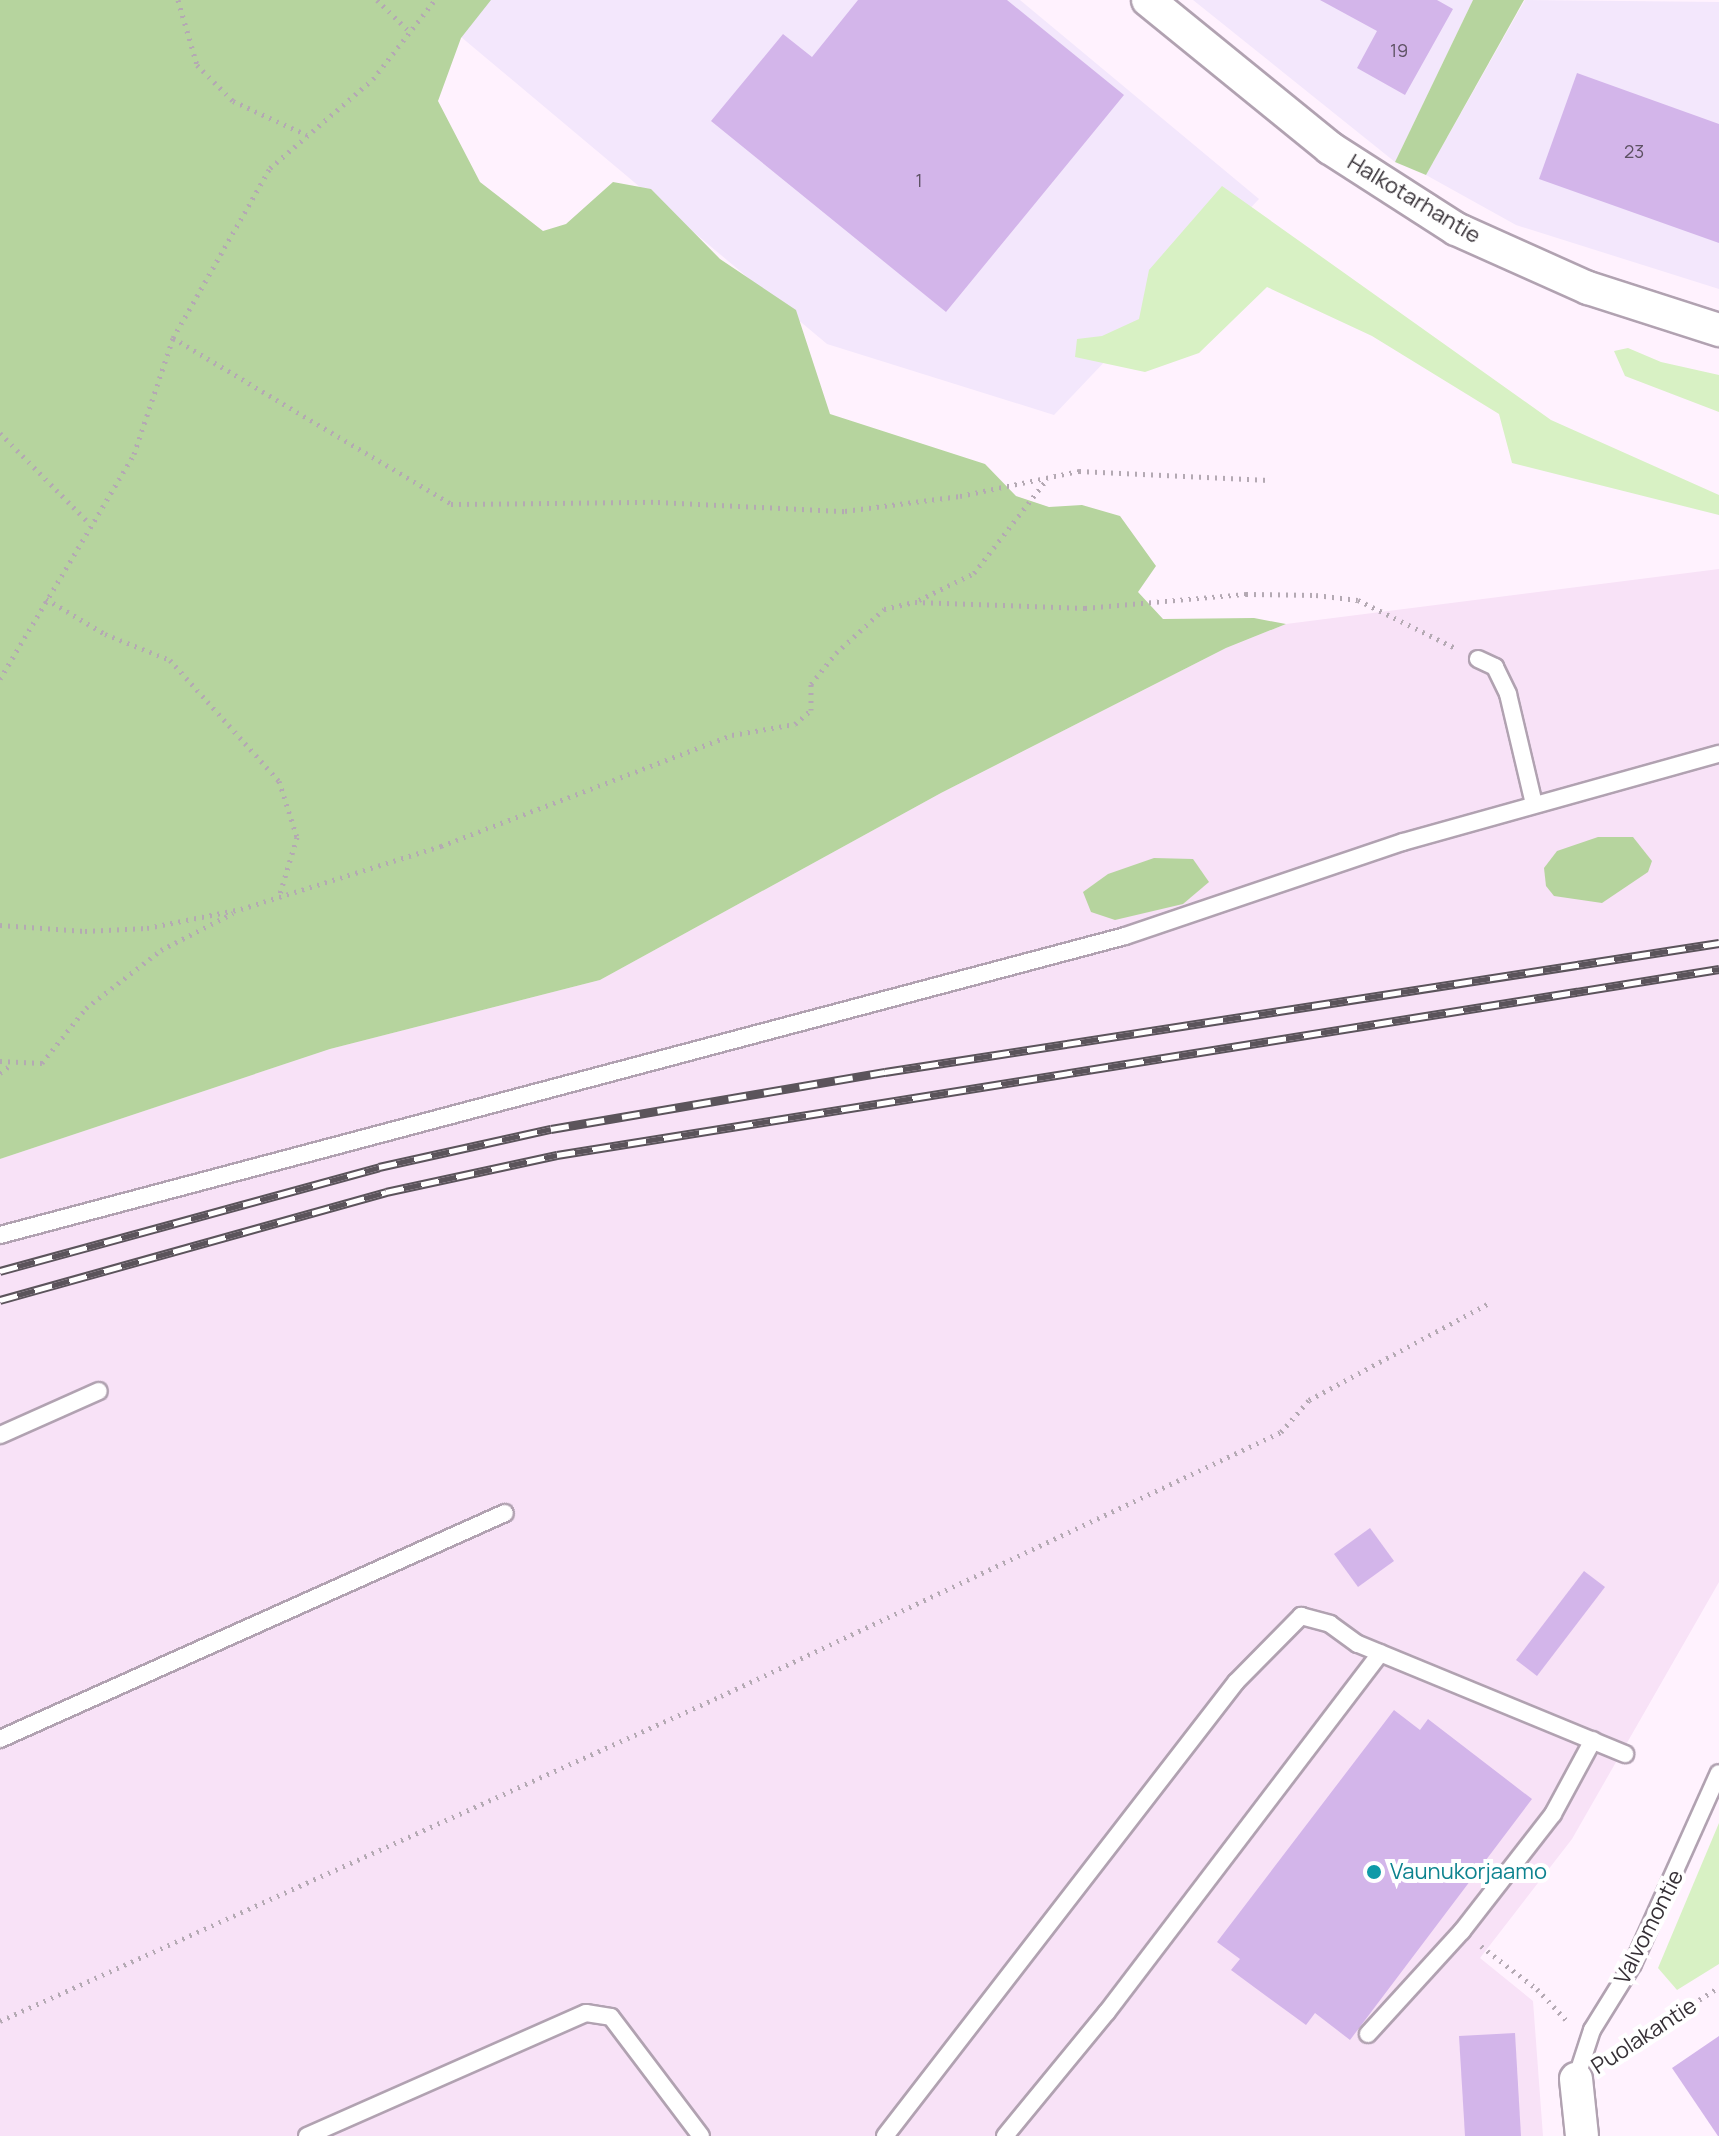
<!DOCTYPE html>
<html>
<head>
<meta charset="utf-8">
<style>
  body { margin:0 }
  #map { position:relative; width:1719px; height:2136px; overflow:hidden; background:#fff2fe; font-family:Manrope,sans-serif }
  div>[style] { position:absolute }
  [style*='--x'] { left:calc(var(--x)*1px); top:calc(var(--y)*1px); width:calc(var(--w)*1px); rotate:calc(var(--a)*1deg) }
  .built>* { inset:0; background:#f8e2f7 }
  .industrial>* { inset:0; background:#f3e7fc }
  .green>* { inset:0; background:#d8f1c4 }
  .forest>* { inset:0; background:#b6d49e }
  .building>* { inset:0; background:#d3b5ea }
  .path>* { height:5px; margin-top:-2.5px; transform-origin:0; background:repeating-linear-gradient(90deg,#b4a9b3 0 2px,transparent 0 8px) }
  .roads { filter:drop-shadow(2px 0 #b1a2b1) drop-shadow(-2px 0 #b1a2b1) drop-shadow(0 2px #b1a2b1) drop-shadow(0 -2px #b1a2b1) }
  .lane>* { height:16px; margin:-8px; padding:0 8px; transform-origin:8px; border-radius:8px; background:#fff }
  .street>* { height:32px; margin:-16px; padding:0 16px; transform-origin:16px; border-radius:16px; background:#fff }
  .rail>* { height:9px; margin-top:-4.5px; transform-origin:0; background:repeating-linear-gradient(90deg,#fff 0 18px,#5b545b 0 36px); box-sizing:border-box; border-block:2px solid #5b545b }
  .dots>* { width:22px; height:22px; translate:-50% -50%; box-sizing:border-box; border:4px solid #fff; border-radius:50% }
  span { translate:-50% -50%; white-space:nowrap; text-align:center; line-height:1.15; -webkit-text-stroke:8px #fff; paint-order:stroke }
  .number-label { font-size:18px; color:#5d5163 }
  .number-label span { -webkit-text-stroke-width:0 }
  .street-label { font-size:22px; color:#363036 }
  .culture-label { font-size:22px; color:#0d838f }
  .left { translate:0 -50%; text-align:left }
</style>
</head>
<body>
<div id="map">
  <div class="built">
    <div style="clip-path:polygon(1719px 569px,1719px 1582px,1572px 1839px,1480px 1958px,1533px 2001px,1543px 2136px,0 2136px,0 1159px,330px 1049px,600px 980px,941px 793px,1226px 648px,1286px 624px)"></div>
  </div>
  <div class="industrial">
    <div style="clip-path:polygon(460px 0,1020px 0,1259px 199px,1054px 415px,827px 344px,442px 21px)"></div>
    <div style="clip-path:polygon(1193px 0,1473px 0,1395px 162px)"></div>
    <div style="clip-path:polygon(1525px 0,1719px 2px,1719px 289px,1516px 225px,1426px 175px)"></div>
  </div>
  <div class="green">
    <div style="clip-path:polygon(1222px 186px,1551px 420px,1719px 495px,1719px 515px,1512px 463px,1499px 414px,1372px 336px,1267px 287px,1199px 353px,1145px 372px,1075px 357px,1077px 339px,1102px 336px,1139px 319px,1149px 270px)"></div>
    <div style="clip-path:polygon(1628px 348px,1661px 362px,1719px 375px,1719px 412px,1625px 376px,1614px 351px)"></div>
    <div style="clip-path:polygon(1719px 1823px,1719px 1964px,1677px 1990px,1658px 1968px)"></div>
  </div>
  <div class="forest">
    <div style="clip-path:polygon(0 0,491px 0,461px 38px,438px 101px,480px 182px,543px 231px,566px 224px,613px 182px,651px 189px,720px 259px,796px 310px,830px 414px,985px 464px,1016px 496px,1049px 507px,1082px 505px,1120px 516px,1156px 566px,1138px 592px,1163px 619px,1254px 618px,1286px 624px,1226px 648px,941px 793px,600px 980px,330px 1049px,0 1159px)"></div>
    <div style="clip-path:polygon(1473px 0,1524px 0,1426px 175px,1395px 162px)"></div>
    <div style="clip-path:polygon(1598px 837px,1633px 837px,1652px 861px,1648px 872px,1602px 903px,1554px 896px,1546px 886px,1544px 868px,1557px 851px)"></div>
    <div style="clip-path:polygon(1154px 858px,1193px 859px,1209px 882px,1183px 904px,1115px 920px,1091px 912px,1083px 892px,1108px 874px)"></div>
  </div>
  <div class="building">
    <div style="clip-path:polygon(858px 0,1007px 0,1124px 95px,946px 312px,711px 121px,783px 34px,812px 57px)"></div>
    <div style="clip-path:polygon(1320px 0,1437px 0,1453px 9px,1405px 95px,1357px 68px,1377px 31px)"></div>
    <div style="clip-path:polygon(1577px 73px,1719px 124px,1719px 243px,1539px 179px)"></div>
    <div style="clip-path:polygon(1370px 1528px,1394px 1561px,1358px 1587px,1334px 1554px)"></div>
    <div style="clip-path:polygon(1584px 1571px,1605px 1587px,1537px 1676px,1516px 1660px)"></div>
    <div style="clip-path:polygon(1394px 1710px,1420px 1730px,1428px 1719px,1532px 1799px,1350px 2040px,1315px 2013px,1306px 2025px,1254px 1987px,1231px 1970px,1240px 1959px,1217px 1942px)"></div>
    <div style="clip-path:polygon(1515px 2033px,1521px 2136px,1465px 2136px,1459px 2036px)"></div>
    <div style="clip-path:polygon(1719px 2036px,1719px 2136px,1718px 2136px,1672px 2068px)"></div>
  </div>
  <div class="path">
    <div style="--x:178;--y:0;--w:68;--a:73.7"></div>
    <div style="--x:197;--y:65;--w:51;--a:45"></div>
    <div style="--x:233;--y:101;--w:81;--a:24.7"></div>
    <div style="--x:377;--y:0;--w:46;--a:44.1"></div>
    <div style="--x:173;--y:338;--w:324;--a:30.8"></div>
    <div style="--x:451;--y:504;--w:207;--a:-0.6"></div>
    <div style="--x:658;--y:502;--w:187;--a:2.8"></div>
    <div style="--x:845;--y:511;--w:116;--a:-7.4"></div>
    <div style="--x:960;--y:496;--w:122;--a:-11.9"></div>
    <div style="--x:1079;--y:471;--w:190;--a:2.7"></div>
    <div style="--x:0;--y:433;--w:127;--a:45.3"></div>
    <div style="--x:46;--y:599;--w:69;--a:30.7"></div>
    <div style="--x:105;--y:634;--w:70;--a:21.8"></div>
    <div style="--x:170;--y:660;--w:163;--a:48"></div>
    <div style="--x:279;--y:781;--w:59;--a:72.2"></div>
    <div style="--x:297;--y:837;--w:63;--a:106.7"></div>
    <div style="--x:919;--y:600;--w:61;--a:-26.1"></div>
    <div style="--x:974;--y:573;--w:120;--a:-52.1"></div>
    <div style="--x:0;--y:679;--w:262;--a:-59.2"></div>
    <div style="--x:134;--y:454;--w:122;--a:-71.4"></div>
    <div style="--x:173;--y:338;--w:196;--a:-60.3"></div>
    <div style="--x:270;--y:168;--w:136;--a:-40.8"></div>
    <div style="--x:373;--y:79;--w:100;--a:-51.9"></div>
    <div style="--x:0;--y:925;--w:85;--a:4"></div>
    <div style="--x:85;--y:931;--w:62;--a:-2.8"></div>
    <div style="--x:147;--y:928;--w:96;--a:-11.4"></div>
    <div style="--x:241;--y:909;--w:210;--a:-17.5"></div>
    <div style="--x:441;--y:846;--w:311;--a:-20.9"></div>
    <div style="--x:732;--y:735;--w:64;--a:-9.9"></div>
    <div style="--x:795;--y:724;--w:21;--a:-41"></div>
    <div style="--x:811;--y:710;--w:26;--a:-90"></div>
    <div style="--x:811;--y:684;--w:40;--a:-51"></div>
    <div style="--x:836;--y:653;--w:65;--a:-42.5"></div>
    <div style="--x:884;--y:609;--w:32;--a:-13"></div>
    <div style="--x:915;--y:602;--w:170;--a:2"></div>
    <div style="--x:1085;--y:608;--w:162;--a:-5"></div>
    <div style="--x:1246;--y:594;--w:70;--a:0.8"></div>
    <div style="--x:1316;--y:595;--w:42;--a:6.8"></div>
    <div style="--x:1358;--y:600;--w:108;--a:26.3"></div>
    <div style="--x:0;--y:1061;--w:42;--a:2.7"></div>
    <div style="--x:42;--y:1063;--w:70;--a:-51.3"></div>
    <div style="--x:86;--y:1008;--w:95;--a:-37.7"></div>
    <div style="--x:161;--y:950;--w:81;--a:-27.2"></div>
    <div style="--x:0;--y:1073;--w:14;--a:-36"></div>
    <div style="--x:1481;--y:1946;--w:71;--a:37.5"></div>
    <div style="--x:1537;--y:1989;--w:44;--a:46.8"></div>
    <div style="--x:0;--y:2021;--w:791;--a:-24.26"></div>
    <div style="--x:721;--y:1696;--w:619;--a:-25.24"></div>
    <div style="--x:1281;--y:1432;--w:43;--a:-48.8"></div>
    <div style="--x:1309;--y:1400;--w:207;--a:-28.3"></div>
    <div style="--x:1612;--y:2056;--w:127;--a:-32.8"></div>
  </div>
  <div class="roads">
    <div class="lane">
      <div style="--x:1478;--y:659;--w:19;--a:25"></div>
      <div style="--x:1495;--y:667;--w:30;--a:64"></div>
      <div style="--x:1508;--y:694;--w:113;--a:76.7"></div>
      <div style="--x:0;--y:1235;--w:1164;--a:-14.88"></div>
      <div style="--x:1125;--y:936;--w:293;--a:-18.7"></div>
      <div style="--x:1403;--y:842;--w:328;--a:-15.6"></div>
      <div style="--x:0;--y:1435;--w:108;--a:-24"></div>
      <div style="--x:0;--y:1739;--w:553;--a:-24.11"></div>
      <div style="--x:1368;--y:2034;--w:139;--a:-47.6"></div>
      <div style="--x:1462;--y:1931;--w:148;--a:-52.1"></div>
      <div style="--x:1553;--y:1814;--w:84;--a:-61.6"></div>
      <div style="--x:1576;--y:2079;--w:52;--a:-71.9"></div>
      <div style="--x:1592;--y:2030;--w:78;--a:-58.2"></div>
      <div style="--x:1633;--y:1964;--w:209;--a:-65.8"></div>
      <div style="--x:307;--y:2136;--w:305;--a:-23.8"></div>
      <div style="--x:586;--y:2013;--w:25;--a:9"></div>
      <div style="--x:611;--y:2017;--w:149;--a:52.9"></div>
      <div style="--x:885;--y:2136;--w:574;--a:-52.29"></div>
      <div style="--x:1236;--y:1682;--w:93;--a:-45.4"></div>
      <div style="--x:1301;--y:1616;--w:30;--a:15"></div>
      <div style="--x:1330;--y:1624;--w:34;--a:36"></div>
      <div style="--x:1358;--y:1644;--w:289;--a:22.4"></div>
      <div style="--x:1005;--y:2136;--w:161;--a:-50.6"></div>
      <div style="--x:1107;--y:2012;--w:451;--a:-52.7"></div>
    </div>
    <div class="street">
      <div style="--x:1148;--y:0;--w:235;--a:39.1"></div>
      <div style="--x:1330;--y:148;--w:150;--a:32.7"></div>
      <div style="--x:1456;--y:229;--w:145;--a:24.1"></div>
      <div style="--x:1588;--y:288;--w:138;--a:17.8"></div>
      <div style="--x:1576;--y:2079;--w:57;--a:84"></div>
    </div>
  </div>
  <div class="rail">
    <div style="--x:0;--y:1271;--w:393;--a:-15.3"></div>
    <div style="--x:379;--y:1167;--w:176;--a:-12.5"></div>
    <div style="--x:551;--y:1129;--w:339;--a:-9.7"></div>
    <div style="--x:885;--y:1072;--w:844;--a:-8.79"></div>
    <div style="--x:0;--y:1300;--w:401;--a:-15.6"></div>
    <div style="--x:386;--y:1192;--w:175;--a:-12.2"></div>
    <div style="--x:557;--y:1155;--w:1177;--a:-9.09"></div>
  </div>
  <div class="dots">
    <div style="left:1374px;top:1872px;background:#0f9aa8"></div>
  </div>
  <div class="number-label">
    <span style="left:1399px;top:50px">19</span>
    <span style="left:1634px;top:151px">23</span>
    <span style="left:919px;top:180px">1</span>
  </div>
  <div class="street-label">
    <span style="left:1414px;top:199px;rotate:31deg">Halkotarhantie</span>
    <span style="left:1649px;top:1927px;rotate:-63deg">Valvomontie</span>
    <span style="left:1644px;top:2036px;rotate:-33deg">Puolakantie</span>
  </div>
  <div class="culture-label">
    <span class="left" style="left:1390px;top:1872px">Vaunukorjaamo</span>
  </div>
</div>
</body>
</html>
